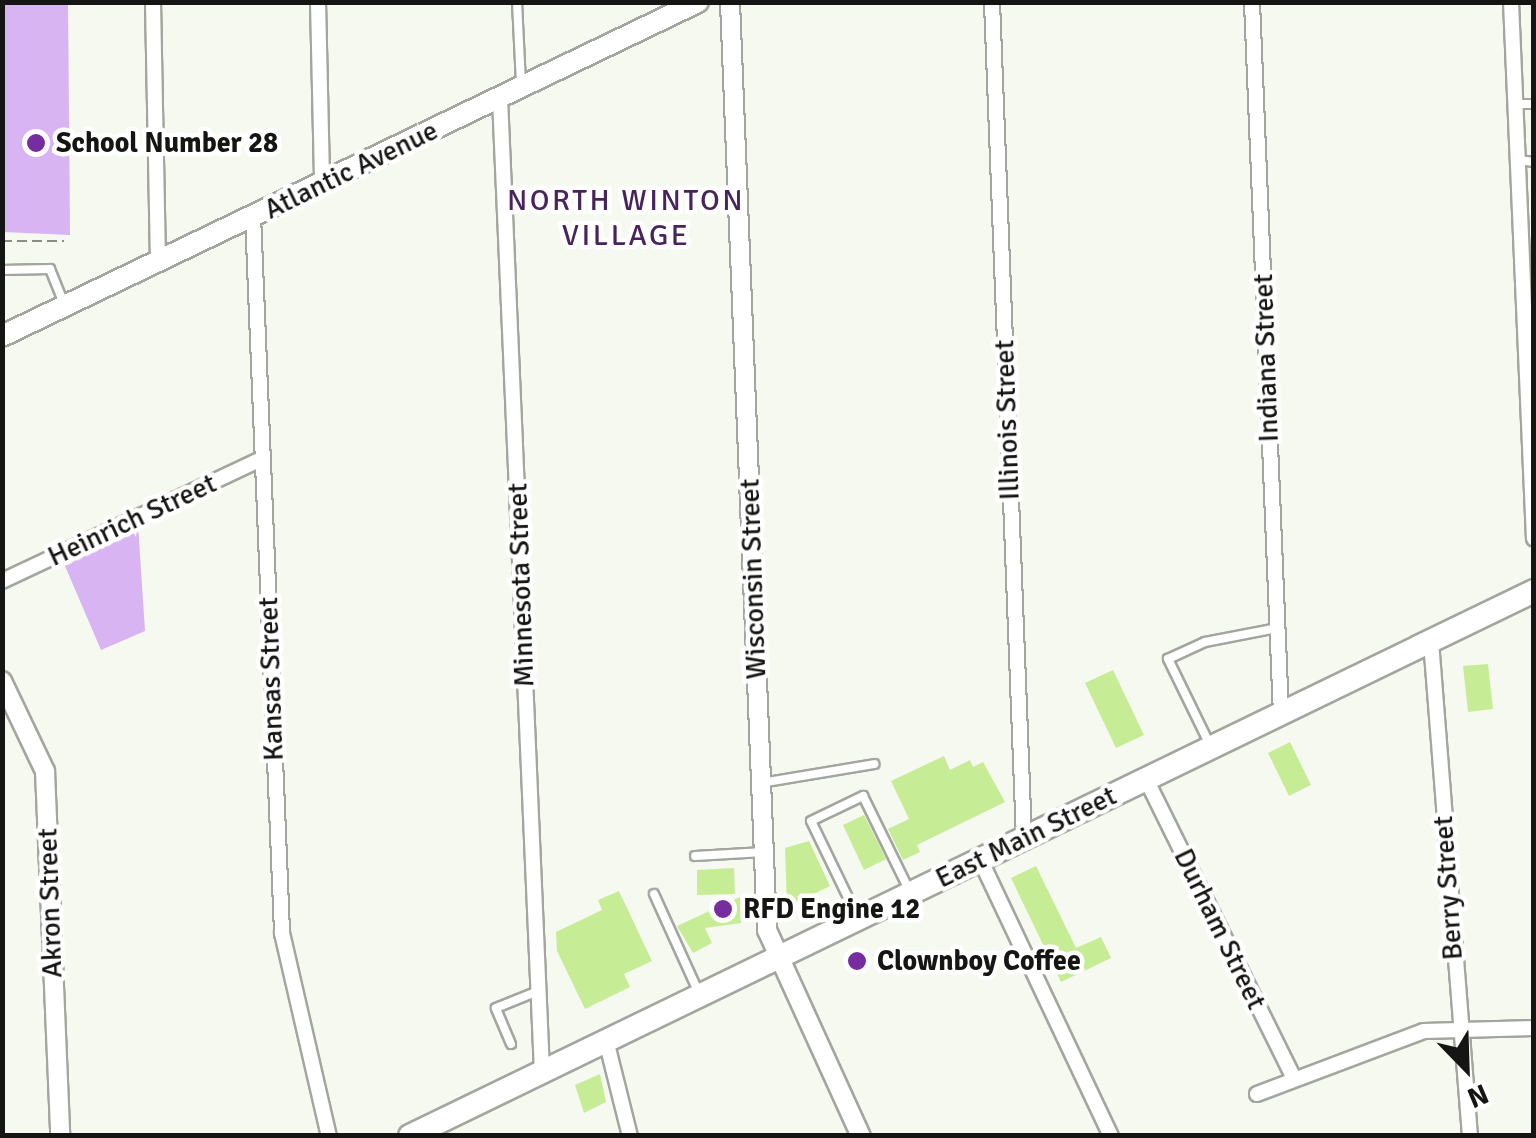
<!DOCTYPE html>
<html>
<head>
<meta charset="utf-8">
<style>
  body { margin:0 }
  #map { position:relative; width:1536px; height:1138px; overflow:hidden; background:#f5f9f0; font-family:Signika,sans-serif }
  div>[style] { position:absolute }
  [style*='--x'] { left:calc(var(--x)*1px); top:calc(var(--y)*1px); width:calc(var(--w)*1px); rotate:calc(var(--a)*1deg) }
  .green>* { inset:0; background:#d8b4f2 }
  .building>* { inset:0; background:#c6ed95 }
  .path>* { height:2.5px; margin-top:-1.25px; transform-origin:0; background:repeating-linear-gradient(90deg,#8a8d87 0 10px,transparent 0 15px) }
  .roads { filter:drop-shadow(2px 0 #a2a69e) drop-shadow(-2px 0 #a2a69e) drop-shadow(0 2px #a2a69e) drop-shadow(0 -2px #a2a69e) }
  .service>* { height:8px; margin:-4px; padding:0 4px; transform-origin:4px; border-radius:4px; background:#fff }
  .minor>* { height:14px; margin:-7px; padding:0 7px; transform-origin:7px; border-radius:7px; background:#fff }
  .tertiary>* { height:18px; margin:-9px; padding:0 9px; transform-origin:9px; border-radius:9px; background:#fff }
  .secondary>* { height:20px; margin:-10px; padding:0 10px; transform-origin:10px; border-radius:10px; background:#fff }
  .primary>* { height:22px; margin:-11px; padding:0 11px; transform-origin:11px; border-radius:11px; background:#fff }
  .dots>* { width:28px; height:28px; translate:-50% -50%; box-sizing:border-box; border:5px solid #fff; border-radius:50% }
  span { translate:-50% -50%; white-space:nowrap; text-align:center; line-height:1.15; -webkit-text-stroke:9px #fff; paint-order:stroke }
  .poi-label { font-size:28px; color:#151613; font-weight:700 }
  .left { translate:0 -50%; text-align:left }
  .street-label { font-size:28px; color:#151613 }
  .neighbourhood-label { font-size:30px; color:#47245c; letter-spacing:2.5px }
  .frame { position:absolute; inset:0; border:5px solid #151613; pointer-events:none }
  .north { position:absolute; left:1416px; top:1018px; width:100px; height:100px; -webkit-text-stroke:8px #fff; paint-order:stroke; rotate:157deg; font-size:28px; font-weight:700; line-height:40px; text-align:center; color:#151613 }
  .north::after { content:''; display:block; margin:auto; width:35px; height:45px; background:#151613; clip-path:polygon(50% 0,100% 100%,50% 72%,0 100%) }
</style>
</head>
<body>
<div id="map">
  <div class="green">
    <div style="clip-path:polygon(2px 3px,68px 3px,70px 235px,3px 232px)"></div>
    <div style="clip-path:polygon(138px 524px,145px 631px,101px 650px,62px 559px)"></div>
  </div>
  <div class="building">
    <div style="clip-path:polygon(1488px 664px,1493px 709px,1468px 712px,1463px 666px)"></div>
    <div style="clip-path:polygon(1113px 670px,1144px 735px,1116px 748px,1085px 683px)"></div>
    <div style="clip-path:polygon(1290px 742px,1311px 785px,1289px 796px,1268px 753px)"></div>
    <div style="clip-path:polygon(944px 756px,950px 770px,970px 760px,973px 767px,983px 762px,1005px 802px,917px 845px,920px 852px,903px 860px,888px 829px,909px 819px,891px 781px)"></div>
    <div style="clip-path:polygon(864px 815px,886px 859px,864px 870px,843px 825px)"></div>
    <div style="clip-path:polygon(809px 841px,830px 886px,787px 907px,785px 848px)"></div>
    <div style="clip-path:polygon(1036px 866px,1076px 948px,1101px 937px,1111px 958px,1061px 982px,1011px 878px)"></div>
    <div style="clip-path:polygon(734px 868px,735px 894px,697px 895px,697px 870px)"></div>
    <div style="clip-path:polygon(619px 891px,652px 961px,624px 974px,630px 987px,585px 1009px,557px 951px,556px 932px,602px 910px,598px 900px)"></div>
    <div style="clip-path:polygon(740px 897px,741px 923px,705px 928px,712px 943px,693px 953px,677px 926px)"></div>
    <div style="clip-path:polygon(600px 1074px,606px 1102px,584px 1113px,575px 1085px)"></div>
  </div>
  <div class="path">
    <div style="--x:2;--y:241;--w:62;--a:0"></div>
  </div>
  <div class="roads">
    <div class="service">
      <div style="--x:517;--y:2;--w:81;--a:87.2"></div>
      <div style="--x:1515;--y:104;--w:19;--a:0"></div>
      <div style="--x:1518;--y:160;--w:16;--a:7"></div>
      <div style="--x:2;--y:270;--w:48;--a:-1.2"></div>
      <div style="--x:50;--y:269;--w:35;--a:68"></div>
      <div style="--x:1210;--y:745;--w:96;--a:-116"></div>
      <div style="--x:1168;--y:659;--w:41;--a:-24.7"></div>
      <div style="--x:1205;--y:642;--w:73;--a:-11"></div>
      <div style="--x:761;--y:783;--w:115;--a:-9.5"></div>
      <div style="--x:695;--y:856;--w:69;--a:-3.3"></div>
      <div style="--x:654;--y:894;--w:107;--a:65.6"></div>
      <div style="--x:856;--y:914;--w:103;--a:-115.8"></div>
      <div style="--x:811;--y:821;--w:58;--a:-25.7"></div>
      <div style="--x:863;--y:796;--w:105;--a:63.9"></div>
      <div style="--x:511;--y:1044;--w:39;--a:-113"></div>
      <div style="--x:496;--y:1008;--w:45;--a:-22"></div>
    </div>
    <div class="minor">
      <div style="--x:153;--y:2;--w:259;--a:88.9"></div>
      <div style="--x:318;--y:2;--w:180;--a:88.7"></div>
      <div style="--x:992;--y:2;--w:837;--a:87.81"></div>
      <div style="--x:1252;--y:2;--w:713;--a:87.67"></div>
      <div style="--x:1511;--y:2;--w:537;--a:87.55"></div>
      <div style="--x:500;--y:98;--w:974;--a:87.53"></div>
      <div style="--x:253;--y:216;--w:718;--a:87.68"></div>
      <div style="--x:282;--y:933;--w:208;--a:77"></div>
      <div style="--x:2;--y:581;--w:286;--a:-25.2"></div>
      <div style="--x:1431;--y:641;--w:497;--a:85.5"></div>
      <div style="--x:1146;--y:779;--w:335;--a:63.7"></div>
      <div style="--x:980;--y:859;--w:306;--a:64.7"></div>
      <div style="--x:606;--y:1040;--w:99;--a:76"></div>
      <div style="--x:1257;--y:1094;--w:178;--a:-20.7"></div>
      <div style="--x:1424;--y:1031;--w:110;--a:-1.6"></div>
    </div>
    <div class="tertiary">
      <div style="--x:730;--y:2;--w:929;--a:87.72"></div>
      <div style="--x:767;--y:930;--w:226;--a:65.5"></div>
      <div style="--x:2;--y:681;--w:100;--a:64.5"></div>
      <div style="--x:45;--y:771;--w:365;--a:87.6"></div>
    </div>
    <div class="secondary">
      <div style="--x:2;--y:336;--w:772;--a:-25.64"></div>
    </div>
    <div class="primary">
      <div style="--x:410;--y:1136;--w:1249;--a:-25.87"></div>
    </div>
  </div>
  <div class="dots">
    <div style="left:36px;top:143px;background:#762d9f"></div>
    <div style="left:723px;top:909px;background:#762d9f"></div>
    <div style="left:857px;top:961px;background:#762d9f"></div>
  </div>
  <div class="poi-label">
    <span class="left" style="left:56px;top:143px">School Number 28</span>
    <span class="left" style="left:743px;top:909px">RFD Engine 12</span>
    <span class="left" style="left:877px;top:961px">Clownboy Coffee</span>
  </div>
  <div class="street-label">
    <span style="left:351px;top:170px;rotate:-26deg">Atlantic Avenue</span>
    <span style="left:1266px;top:358px;rotate:-92deg">Indiana Street</span>
    <span style="left:1007px;top:420px;rotate:-92deg">Illinois Street</span>
    <span style="left:132px;top:520px;rotate:-25deg">Heinrich Street</span>
    <span style="left:753px;top:579px;rotate:-92deg">Wisconsin Street</span>
    <span style="left:521px;top:585px;rotate:-92deg">Minnesota Street</span>
    <span style="left:271px;top:679px;rotate:-92deg">Kansas Street</span>
    <span style="left:1026px;top:837px;rotate:-26deg">East Main Street</span>
    <span style="left:1448px;top:888px;rotate:-94deg">Berry Street</span>
    <span style="left:50px;top:903px;rotate:-92deg">Akron Street</span>
    <span style="left:1220px;top:929px;rotate:64deg">Durham Street</span>
  </div>
  <div class="neighbourhood-label">
    <span style="left:626px;top:218px">NORTH WINTON<br>VILLAGE</span>
  </div>
  <div class="frame"></div>
  <div class="north">N</div>
</div>
</body>
</html>
